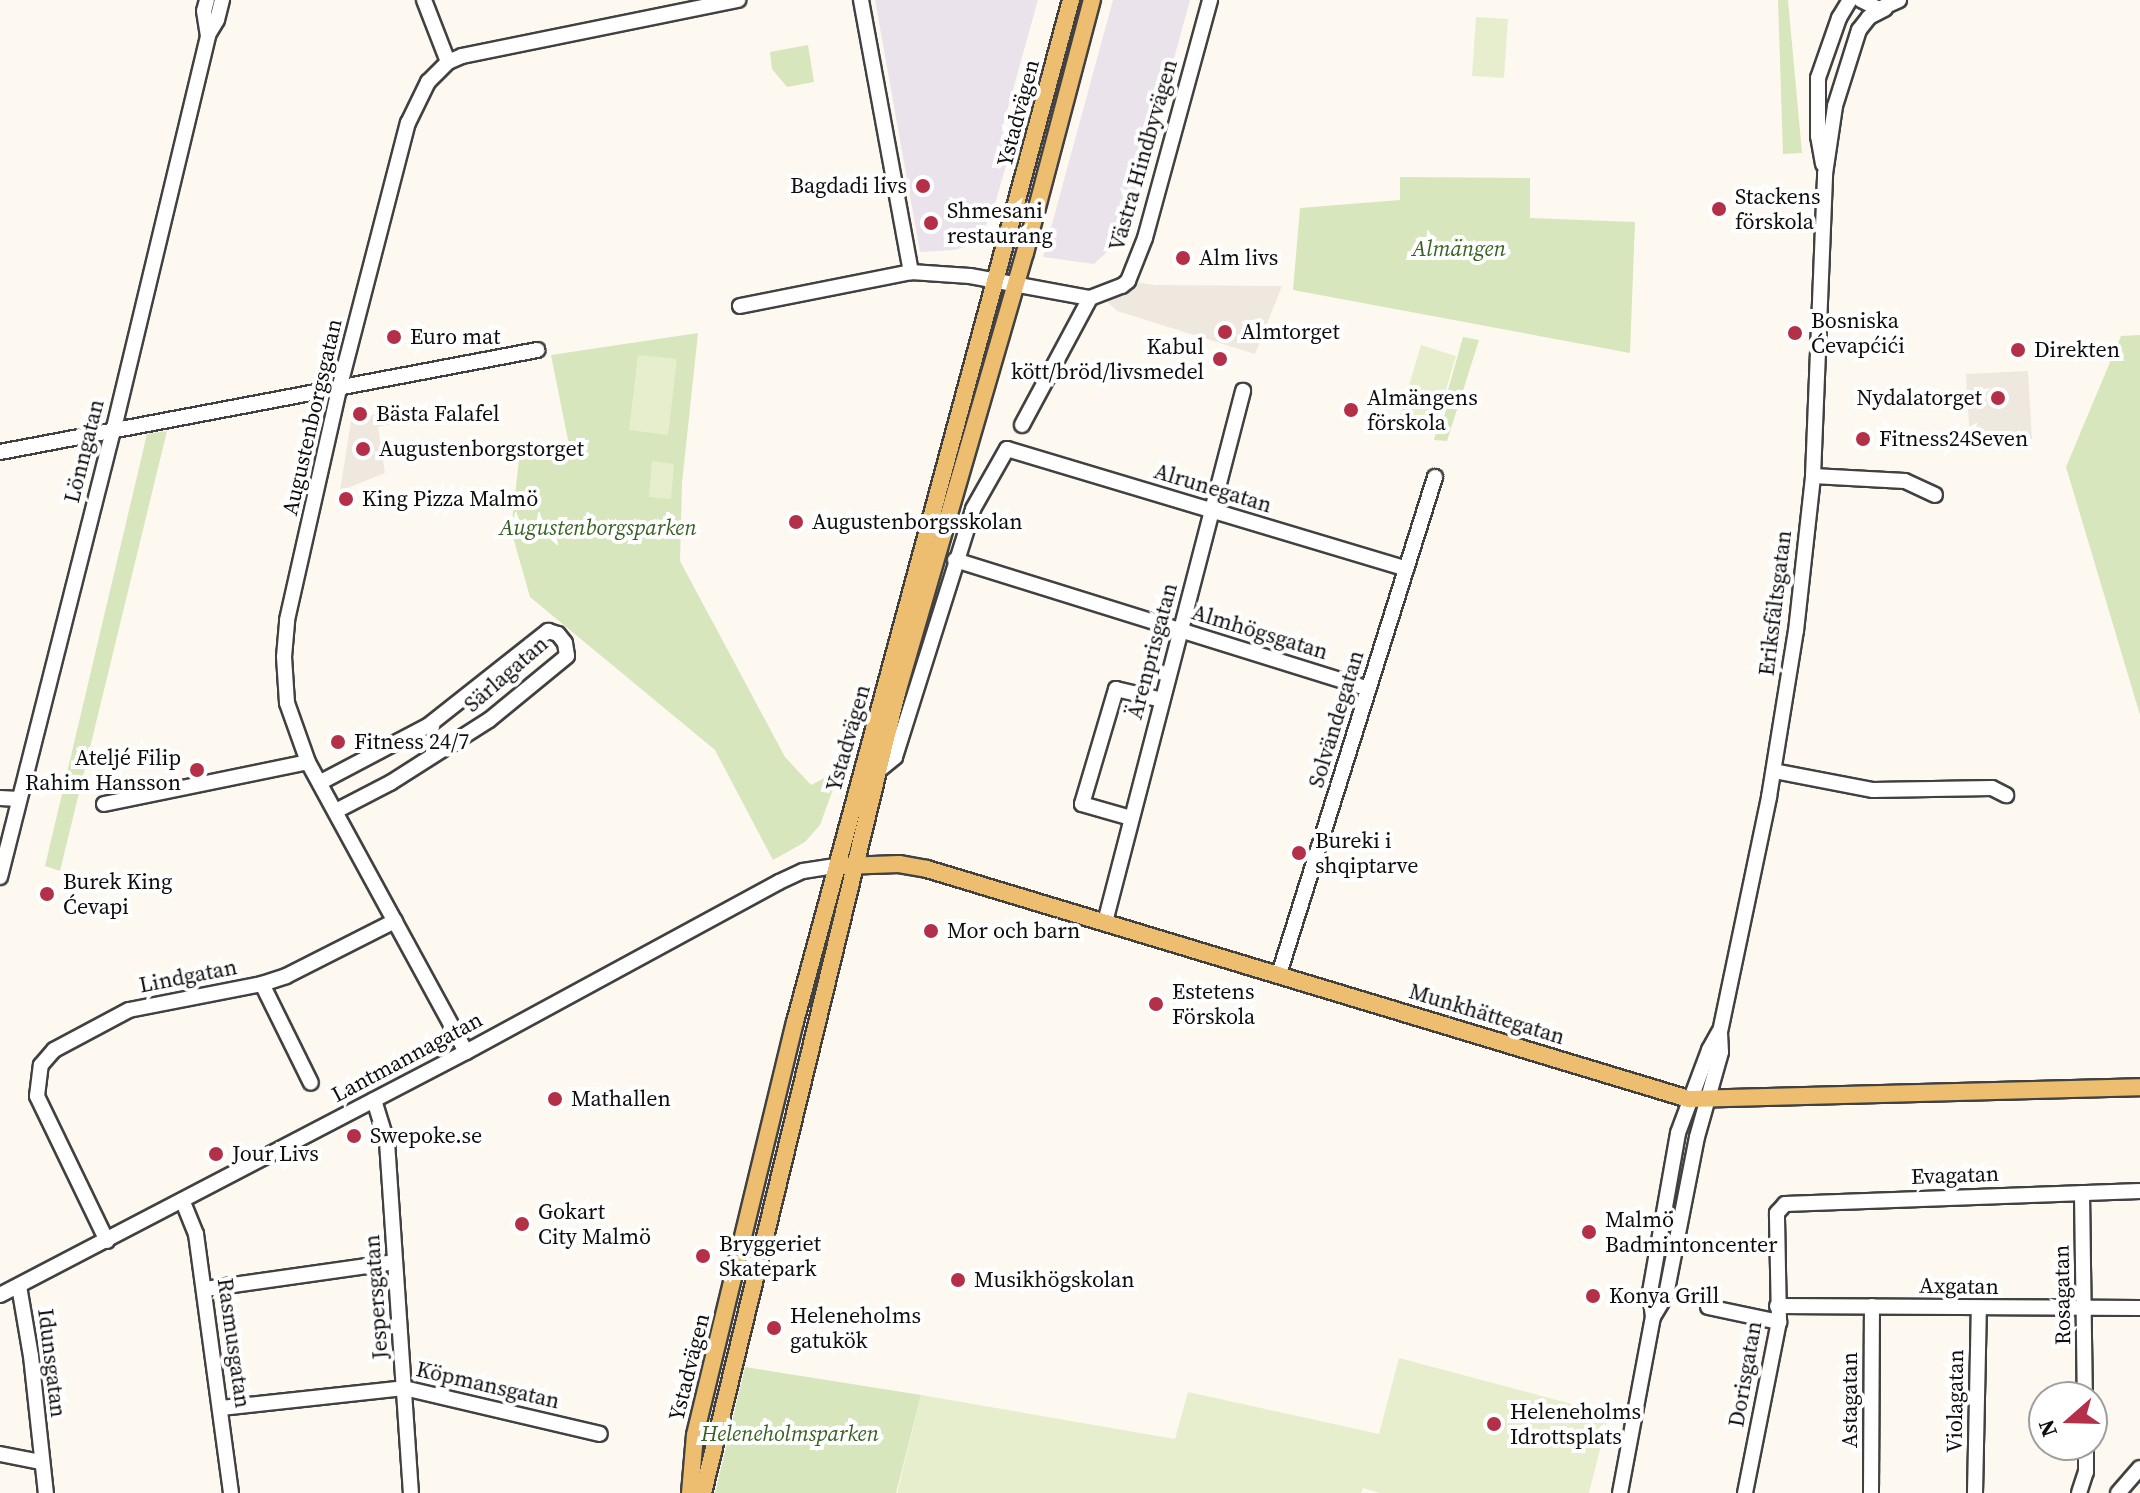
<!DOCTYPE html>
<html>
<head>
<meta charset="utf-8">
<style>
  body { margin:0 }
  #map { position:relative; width:2140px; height:1493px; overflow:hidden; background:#fef9f0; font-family:"Source Serif 4",serif }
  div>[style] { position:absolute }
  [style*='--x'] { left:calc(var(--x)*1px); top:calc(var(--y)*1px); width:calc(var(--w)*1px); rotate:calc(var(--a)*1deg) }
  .industrial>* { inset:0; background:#eae3ec }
  .green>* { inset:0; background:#d7e6bc }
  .pitch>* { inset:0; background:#e7eecd }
  .plaza>* { inset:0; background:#eee8df }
  .roads { filter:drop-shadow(2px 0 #414141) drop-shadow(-2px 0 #414141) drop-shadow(0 2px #414141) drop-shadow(0 -2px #414141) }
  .minor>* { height:14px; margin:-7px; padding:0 7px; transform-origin:7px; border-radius:7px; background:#fff }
  .major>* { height:16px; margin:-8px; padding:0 8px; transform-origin:8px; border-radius:8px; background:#eebe70 }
  .dots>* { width:22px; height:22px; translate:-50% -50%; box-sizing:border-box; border:4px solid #fff; border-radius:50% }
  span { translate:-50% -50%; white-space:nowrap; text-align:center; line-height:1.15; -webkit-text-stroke:8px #fff; paint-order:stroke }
  .street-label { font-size:22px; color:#0e0e0e }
  .poi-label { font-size:22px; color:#0e0e0e }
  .right { translate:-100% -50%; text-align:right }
  .left { translate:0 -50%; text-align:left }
  .park-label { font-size:22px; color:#386123; font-style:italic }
  .north { position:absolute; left:2028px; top:1381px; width:80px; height:80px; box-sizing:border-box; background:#fff; border:2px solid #9f9f9f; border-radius:50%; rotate:250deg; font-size:22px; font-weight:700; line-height:32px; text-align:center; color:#0e0e0e }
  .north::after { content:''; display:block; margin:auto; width:28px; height:36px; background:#b43048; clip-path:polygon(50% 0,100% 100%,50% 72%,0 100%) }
</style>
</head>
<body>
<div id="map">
  <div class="industrial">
    <div style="clip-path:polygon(875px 0,1038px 0,1002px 129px,1009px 155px,995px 204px,978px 243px,954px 250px,920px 252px)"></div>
    <div style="clip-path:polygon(1113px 0,1190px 0,1126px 234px,1094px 264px,1043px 257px)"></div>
  </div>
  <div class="green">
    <div style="clip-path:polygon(1778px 0,1788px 0,1802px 153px,1783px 154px)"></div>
    <div style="clip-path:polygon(808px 45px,814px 82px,787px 87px,772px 69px,770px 52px)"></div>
    <div style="clip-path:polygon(1400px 177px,1530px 178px,1530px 218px,1635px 222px,1630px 353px,1293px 290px,1300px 208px,1400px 200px)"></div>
    <div style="clip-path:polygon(698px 333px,682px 483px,680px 561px,785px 757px,811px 785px,840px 770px,820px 825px,805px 842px,773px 860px,715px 750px,530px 597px,511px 530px,519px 460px,570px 450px,551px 355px)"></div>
    <div style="clip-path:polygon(2140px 335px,2140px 715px,2066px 467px,2121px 336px)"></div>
    <div style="clip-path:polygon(1463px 337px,1479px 340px,1447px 441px,1434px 440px)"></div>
    <div style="clip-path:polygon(167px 431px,60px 871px,45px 866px,147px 434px)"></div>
    <div style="clip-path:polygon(745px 1367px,921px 1395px,896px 1493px,715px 1493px)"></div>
  </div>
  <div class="pitch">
    <div style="clip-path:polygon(1476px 17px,1508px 19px,1504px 78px,1472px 76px)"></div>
    <div style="clip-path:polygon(1421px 345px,1456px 356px,1434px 430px,1399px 419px)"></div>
    <div style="clip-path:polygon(638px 355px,677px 359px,668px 435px,629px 430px)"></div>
    <div style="clip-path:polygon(652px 461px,674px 464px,671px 499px,649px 497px)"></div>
    <div style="clip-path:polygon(1399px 1358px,1609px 1414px,1589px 1493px,1380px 1493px,1363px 1488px,1361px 1493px,897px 1493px,921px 1395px,1175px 1439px,1188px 1392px,1379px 1434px)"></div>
  </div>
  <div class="plaza">
    <div style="clip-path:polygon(1128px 281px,1155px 285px,1282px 286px,1255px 354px,1117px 311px,1100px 295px)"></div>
    <div style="clip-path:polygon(2028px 371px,2032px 439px,1970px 442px,1966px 374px)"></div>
    <div style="clip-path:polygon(388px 411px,391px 424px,378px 427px,385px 473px,340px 491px,351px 421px)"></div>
  </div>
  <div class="roads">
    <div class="minor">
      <div style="--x:207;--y:0;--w:11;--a:105"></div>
      <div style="--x:204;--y:11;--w:24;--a:81"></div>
      <div style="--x:424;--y:0;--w:66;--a:68.8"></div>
      <div style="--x:861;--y:0;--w:277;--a:79.6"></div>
      <div style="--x:1861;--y:0;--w:20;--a:27"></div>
      <div style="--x:1879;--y:9;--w:22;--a:-24"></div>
      <div style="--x:1823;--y:164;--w:28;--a:-100"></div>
      <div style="--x:1818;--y:136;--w:58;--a:-90"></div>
      <div style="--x:1818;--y:78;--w:64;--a:-70.7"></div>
      <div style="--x:1839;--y:18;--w:21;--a:-59"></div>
      <div style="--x:740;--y:306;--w:174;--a:-11.2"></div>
      <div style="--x:911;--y:272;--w:59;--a:3.9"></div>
      <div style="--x:970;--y:276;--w:122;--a:10.4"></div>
      <div style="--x:1090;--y:298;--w:34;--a:-21"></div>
      <div style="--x:1122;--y:286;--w:8;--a:-40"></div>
      <div style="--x:1128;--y:281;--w:46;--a:-68.4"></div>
      <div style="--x:1145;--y:238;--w:247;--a:-74.7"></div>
      <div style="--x:1022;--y:425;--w:144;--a:-61.8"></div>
      <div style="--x:0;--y:452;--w:547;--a:-10.75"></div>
      <div style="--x:1813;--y:476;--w:92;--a:3.1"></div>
      <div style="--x:1905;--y:481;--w:33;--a:25"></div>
      <div style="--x:955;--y:560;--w:433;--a:17.3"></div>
      <div style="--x:878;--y:771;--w:22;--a:-39"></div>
      <div style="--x:895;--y:757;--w:260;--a:-72.5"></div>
      <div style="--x:973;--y:509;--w:69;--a:-60.5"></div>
      <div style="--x:1007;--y:449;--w:417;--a:16.7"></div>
      <div style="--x:1774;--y:771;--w:101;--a:10.9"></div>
      <div style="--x:1873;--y:790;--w:119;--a:-1"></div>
      <div style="--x:1992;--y:788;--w:16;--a:27"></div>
      <div style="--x:321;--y:782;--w:122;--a:-27.8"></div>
      <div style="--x:429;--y:725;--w:152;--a:-38.3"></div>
      <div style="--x:548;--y:631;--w:10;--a:17"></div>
      <div style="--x:558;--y:634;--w:11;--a:52"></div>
      <div style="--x:565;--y:643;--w:13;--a:81"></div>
      <div style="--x:567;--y:656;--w:101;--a:140.6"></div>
      <div style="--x:489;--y:720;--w:117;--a:147.5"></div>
      <div style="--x:390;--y:783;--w:61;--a:152.6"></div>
      <div style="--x:0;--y:798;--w:19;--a:3"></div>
      <div style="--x:104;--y:804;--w:208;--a:-11.6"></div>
      <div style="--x:1131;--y:818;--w:51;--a:-164.1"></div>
      <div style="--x:1082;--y:804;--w:120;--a:-73.5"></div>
      <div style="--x:1116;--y:689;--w:47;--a:13.4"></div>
      <div style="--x:0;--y:877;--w:459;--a:-75.8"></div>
      <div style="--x:113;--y:432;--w:408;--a:-76.5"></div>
      <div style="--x:208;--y:35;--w:17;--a:-59"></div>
      <div style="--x:217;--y:20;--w:21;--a:-76"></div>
      <div style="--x:1105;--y:922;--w:549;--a:-75.43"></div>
      <div style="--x:1279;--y:974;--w:521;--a:-72.57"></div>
      <div style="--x:262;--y:984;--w:110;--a:63.7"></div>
      <div style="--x:466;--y:1052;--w:330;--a:-118.6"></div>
      <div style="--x:308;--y:762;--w:63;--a:-109.6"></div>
      <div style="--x:287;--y:703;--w:46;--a:-93.7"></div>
      <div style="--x:284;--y:657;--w:37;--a:-85"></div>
      <div style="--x:287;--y:620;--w:237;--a:-77.3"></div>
      <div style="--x:339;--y:389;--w:275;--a:-75.5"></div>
      <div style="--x:408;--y:123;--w:46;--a:-64"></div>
      <div style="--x:428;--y:82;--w:28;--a:-45"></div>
      <div style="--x:448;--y:62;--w:15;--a:-23"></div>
      <div style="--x:462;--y:56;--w:282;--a:-11.5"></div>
      <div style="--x:374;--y:1100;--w:44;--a:72.8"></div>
      <div style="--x:387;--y:1142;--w:352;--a:86.1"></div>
      <div style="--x:2082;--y:1193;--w:204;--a:89.2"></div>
      <div style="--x:183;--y:1202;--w:35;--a:68"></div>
      <div style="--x:196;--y:1234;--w:261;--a:82.3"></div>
      <div style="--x:107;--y:1241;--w:161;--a:-115.8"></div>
      <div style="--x:37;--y:1096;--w:31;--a:-83"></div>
      <div style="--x:41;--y:1065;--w:20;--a:-49"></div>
      <div style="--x:54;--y:1050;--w:85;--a:-28.1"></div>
      <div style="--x:129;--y:1010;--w:136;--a:-11.1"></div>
      <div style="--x:262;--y:984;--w:25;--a:-18"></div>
      <div style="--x:286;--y:976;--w:122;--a:-26.8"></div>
      <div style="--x:19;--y:1286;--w:71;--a:80.3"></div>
      <div style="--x:31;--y:1356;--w:138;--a:83.8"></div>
      <div style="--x:205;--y:1289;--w:192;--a:-8.1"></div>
      <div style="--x:0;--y:1295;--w:526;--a:-27.54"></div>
      <div style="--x:466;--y:1052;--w:356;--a:-28.5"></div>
      <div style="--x:779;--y:882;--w:26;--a:-25"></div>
      <div style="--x:803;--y:871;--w:33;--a:-9"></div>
      <div style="--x:1777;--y:1306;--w:363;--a:0.3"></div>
      <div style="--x:1708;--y:1307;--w:73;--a:11.9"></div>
      <div style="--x:1653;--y:1317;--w:26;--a:-59"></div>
      <div style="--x:1666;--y:1295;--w:161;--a:-78.9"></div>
      <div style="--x:1697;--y:1137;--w:88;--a:-74.2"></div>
      <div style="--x:1721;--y:1052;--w:20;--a:-93"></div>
      <div style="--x:1720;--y:1032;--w:240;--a:-78.2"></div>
      <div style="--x:1769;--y:797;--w:168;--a:-80.8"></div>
      <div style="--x:1796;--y:631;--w:156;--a:-83.7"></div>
      <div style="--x:1813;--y:476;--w:302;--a:-87.7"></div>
      <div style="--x:1825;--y:174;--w:69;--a:-81.6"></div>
      <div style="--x:1835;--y:106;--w:80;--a:-72.5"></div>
      <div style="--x:1859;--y:30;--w:16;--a:-52"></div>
      <div style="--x:1869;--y:17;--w:18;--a:-27"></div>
      <div style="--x:221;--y:1408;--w:184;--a:-6.2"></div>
      <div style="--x:404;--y:1388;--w:201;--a:13.2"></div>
      <div style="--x:0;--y:1454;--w:42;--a:11"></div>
      <div style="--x:1620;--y:1493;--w:179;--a:-79.4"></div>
      <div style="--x:1653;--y:1317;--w:25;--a:-97"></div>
      <div style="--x:1650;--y:1292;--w:161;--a:-80"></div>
      <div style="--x:1678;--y:1133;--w:89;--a:-69.5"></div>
      <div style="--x:1709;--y:1050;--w:21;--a:-61"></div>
      <div style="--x:1745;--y:1493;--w:174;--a:-78.8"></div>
      <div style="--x:1779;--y:1322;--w:109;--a:-91.1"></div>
      <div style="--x:1777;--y:1213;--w:12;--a:-48"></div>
      <div style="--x:1785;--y:1204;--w:355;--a:-2.1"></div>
      <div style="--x:1871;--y:1493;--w:187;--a:-89.7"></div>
      <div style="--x:1975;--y:1493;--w:184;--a:-88.8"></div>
      <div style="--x:2079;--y:1493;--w:22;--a:-72"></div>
      <div style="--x:2086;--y:1472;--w:27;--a:-90"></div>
      <div style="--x:2118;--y:1493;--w:33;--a:-49"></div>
    </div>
    <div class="major">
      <div style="--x:844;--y:866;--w:55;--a:-2.1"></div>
      <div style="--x:899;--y:864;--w:28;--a:10"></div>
      <div style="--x:927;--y:869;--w:796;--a:16.8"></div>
      <div style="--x:1689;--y:1099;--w:451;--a:-1.5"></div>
      <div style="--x:690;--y:1493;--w:58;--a:-85.1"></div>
      <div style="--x:695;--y:1435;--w:425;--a:-76.4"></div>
      <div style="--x:795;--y:1022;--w:1059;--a:-74.89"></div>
      <div style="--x:703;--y:1493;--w:823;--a:-76.37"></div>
      <div style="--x:897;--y:693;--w:458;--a:-73.8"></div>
      <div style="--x:1025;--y:253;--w:262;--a:-75.2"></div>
    </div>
  </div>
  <div class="dots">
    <div style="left:923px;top:186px;background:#b43048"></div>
    <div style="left:1719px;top:209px;background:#b43048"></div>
    <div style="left:931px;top:223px;background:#b43048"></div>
    <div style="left:1183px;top:258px;background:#b43048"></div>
    <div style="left:1225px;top:332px;background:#b43048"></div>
    <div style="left:1795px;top:333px;background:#b43048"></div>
    <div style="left:394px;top:337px;background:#b43048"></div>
    <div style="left:2018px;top:350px;background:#b43048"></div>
    <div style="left:1220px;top:359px;background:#b43048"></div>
    <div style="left:1998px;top:398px;background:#b43048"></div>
    <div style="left:1351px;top:410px;background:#b43048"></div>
    <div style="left:360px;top:414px;background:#b43048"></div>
    <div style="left:1863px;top:439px;background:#b43048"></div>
    <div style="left:363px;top:449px;background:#b43048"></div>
    <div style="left:346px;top:499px;background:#b43048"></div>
    <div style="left:796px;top:522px;background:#b43048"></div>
    <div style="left:338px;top:742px;background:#b43048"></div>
    <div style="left:197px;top:770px;background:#b43048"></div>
    <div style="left:1299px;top:853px;background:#b43048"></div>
    <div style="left:47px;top:894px;background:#b43048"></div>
    <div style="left:931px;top:931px;background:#b43048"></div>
    <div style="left:1156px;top:1004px;background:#b43048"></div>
    <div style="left:555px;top:1099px;background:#b43048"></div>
    <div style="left:354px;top:1136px;background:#b43048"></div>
    <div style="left:216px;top:1154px;background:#b43048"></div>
    <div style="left:522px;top:1224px;background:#b43048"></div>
    <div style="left:1589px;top:1232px;background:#b43048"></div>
    <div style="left:703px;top:1256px;background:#b43048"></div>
    <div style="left:958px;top:1280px;background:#b43048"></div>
    <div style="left:1593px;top:1296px;background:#b43048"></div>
    <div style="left:774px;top:1328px;background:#b43048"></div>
    <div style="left:1494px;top:1424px;background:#b43048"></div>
  </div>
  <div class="street-label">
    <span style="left:1018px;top:113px;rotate:-75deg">Ystadvägen</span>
    <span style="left:1143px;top:155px;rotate:-74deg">Västra Hindbyvägen</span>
    <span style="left:312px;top:417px;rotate:-77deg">Augustenborgsgatan</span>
    <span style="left:84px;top:451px;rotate:-76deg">Lönngatan</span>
    <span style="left:1213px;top:488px;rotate:17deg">Alrunegatan</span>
    <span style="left:1775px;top:603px;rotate:-83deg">Eriksfältsgatan</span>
    <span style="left:1260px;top:632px;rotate:17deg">Almhögsgatan</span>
    <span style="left:1152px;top:651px;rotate:-75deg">Ärenprisgatan</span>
    <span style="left:506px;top:674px;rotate:-41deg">Särlagatan</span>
    <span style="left:1336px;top:719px;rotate:-73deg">Solvändegatan</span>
    <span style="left:848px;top:738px;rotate:-74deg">Ystadvägen</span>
    <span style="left:188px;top:976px;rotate:-11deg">Lindgatan</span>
    <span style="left:1487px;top:1014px;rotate:17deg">Munkhättegatan</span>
    <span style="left:407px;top:1057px;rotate:-28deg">Lantmannagatan</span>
    <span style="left:1955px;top:1175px;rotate:-2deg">Evagatan</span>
    <span style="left:1959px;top:1286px;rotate:1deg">Axgatan</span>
    <span style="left:2062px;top:1295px;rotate:-91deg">Rosagatan</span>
    <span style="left:376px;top:1297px;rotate:-94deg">Jespersgatan</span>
    <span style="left:234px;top:1343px;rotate:82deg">Rasmusgatan</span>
    <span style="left:52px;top:1363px;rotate:83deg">Idunsgatan</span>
    <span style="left:689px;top:1367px;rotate:-76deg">Ystadvägen</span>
    <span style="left:1745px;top:1374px;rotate:-80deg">Dorisgatan</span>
    <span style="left:488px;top:1385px;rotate:13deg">Köpmansgatan</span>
    <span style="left:1850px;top:1400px;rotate:-90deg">Astagatan</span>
    <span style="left:1955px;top:1401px;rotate:-89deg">Violagatan</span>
  </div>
  <div class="poi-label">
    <span class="right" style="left:907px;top:186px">Bagdadi livs</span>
    <span class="left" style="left:1735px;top:209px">Stackens<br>förskola</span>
    <span class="left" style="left:947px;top:223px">Shmesani<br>restaurang</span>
    <span class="left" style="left:1199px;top:258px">Alm livs</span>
    <span class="left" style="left:1811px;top:333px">Bosniska<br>Ćevapćići</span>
    <span class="left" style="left:1241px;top:332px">Almtorget</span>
    <span class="left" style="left:410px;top:337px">Euro mat</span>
    <span class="right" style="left:1204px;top:359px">Kabul<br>kött/bröd/livsmedel</span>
    <span class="left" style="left:2034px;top:350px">Direkten</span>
    <span class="left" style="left:1367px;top:410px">Almängens<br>förskola</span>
    <span class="right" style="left:1982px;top:398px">Nydalatorget</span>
    <span class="left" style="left:376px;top:414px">Bästa Falafel</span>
    <span class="left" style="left:1879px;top:439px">Fitness24Seven</span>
    <span class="left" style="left:379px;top:449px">Augustenborgstorget</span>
    <span class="left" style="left:362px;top:499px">King Pizza Malmö</span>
    <span class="left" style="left:812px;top:522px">Augustenborgsskolan</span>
    <span class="left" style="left:354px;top:742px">Fitness 24/7</span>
    <span class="right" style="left:181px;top:770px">Ateljé Filip<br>Rahim Hansson</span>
    <span class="left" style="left:1315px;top:853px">Bureki i<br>shqiptarve</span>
    <span class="left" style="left:63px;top:894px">Burek King<br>Ćevapi</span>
    <span class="left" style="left:947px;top:931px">Mor och barn</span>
    <span class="left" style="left:1172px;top:1004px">Estetens<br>Förskola</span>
    <span class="left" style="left:571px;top:1099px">Mathallen</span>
    <span class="left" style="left:370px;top:1136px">Swepoke.se</span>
    <span class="left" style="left:232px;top:1154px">Jour Livs</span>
    <span class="left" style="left:538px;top:1224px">Gokart<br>City Malmö</span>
    <span class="left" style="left:1605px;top:1232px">Malmö<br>Badmintoncenter</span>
    <span class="left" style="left:719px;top:1256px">Bryggeriet<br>Skatepark</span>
    <span class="left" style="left:974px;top:1280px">Musikhögskolan</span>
    <span class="left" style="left:1609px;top:1296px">Konya Grill</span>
    <span class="left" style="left:790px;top:1328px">Heleneholms<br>gatukök</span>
    <span class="left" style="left:1510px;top:1424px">Heleneholms<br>Idrottsplats</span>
  </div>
  <div class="park-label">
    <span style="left:1459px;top:249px">Almängen</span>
    <span style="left:598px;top:528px">Augustenborgsparken</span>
    <span style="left:790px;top:1434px">Heleneholmsparken</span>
  </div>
  <div class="north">N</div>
</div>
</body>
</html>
